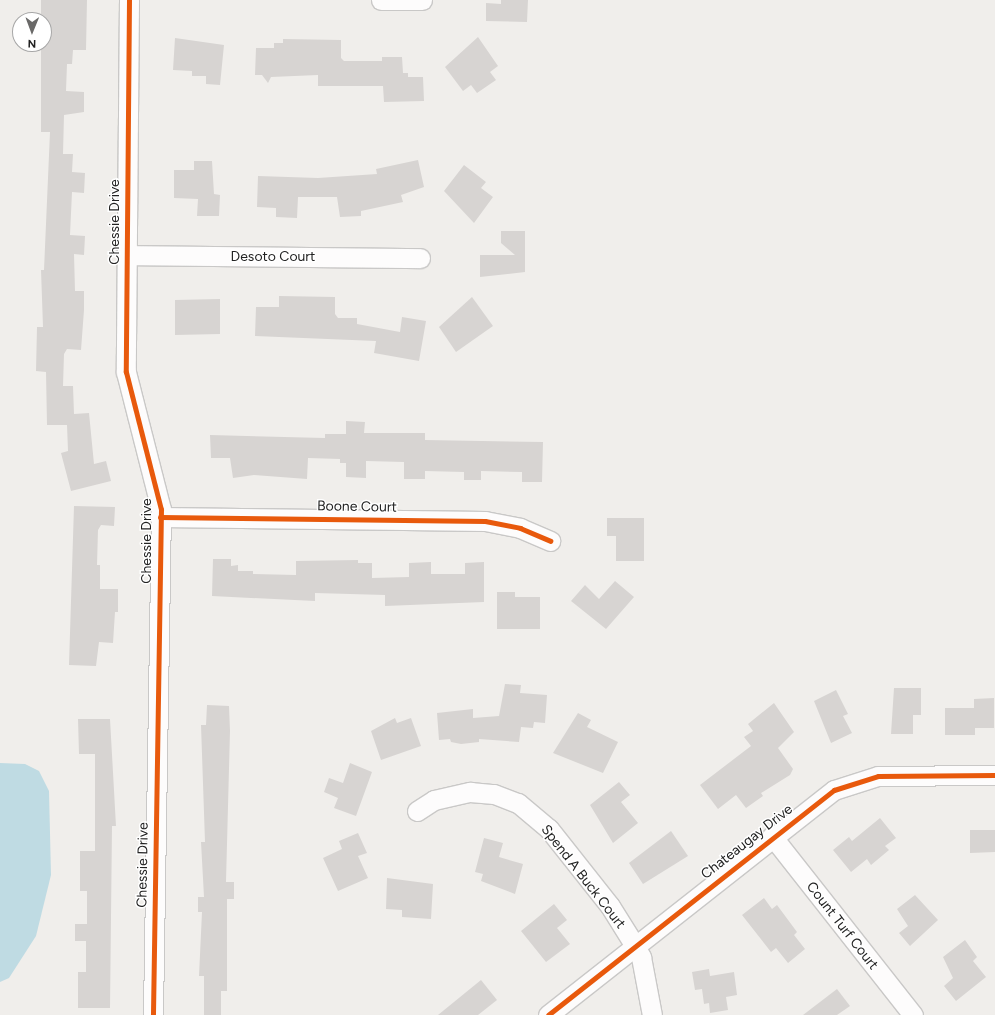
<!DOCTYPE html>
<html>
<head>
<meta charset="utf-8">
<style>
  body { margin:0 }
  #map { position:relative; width:995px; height:1015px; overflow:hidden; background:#f0eeeb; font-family:Figtree,sans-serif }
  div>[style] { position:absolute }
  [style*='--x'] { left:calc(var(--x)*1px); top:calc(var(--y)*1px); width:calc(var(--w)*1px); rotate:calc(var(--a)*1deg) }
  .water>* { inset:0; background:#bfdbe3 }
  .building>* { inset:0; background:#d7d4d2 }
  .roads { filter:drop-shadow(1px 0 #c9c8c7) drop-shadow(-1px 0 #c9c8c7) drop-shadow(0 1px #c9c8c7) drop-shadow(0 -1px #c9c8c7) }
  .minor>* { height:19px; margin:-9.5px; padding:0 9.5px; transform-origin:9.5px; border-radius:9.5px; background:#fdfcfc }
  .cycleway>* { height:5px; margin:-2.5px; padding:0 2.5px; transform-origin:2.5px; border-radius:2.5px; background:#e8590c }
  span { translate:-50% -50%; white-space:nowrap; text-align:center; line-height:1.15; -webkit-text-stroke:3px #fff; paint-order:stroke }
  .street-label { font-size:14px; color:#222 }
  .north { position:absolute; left:12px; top:12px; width:40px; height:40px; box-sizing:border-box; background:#fff; border:1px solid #a7a7a7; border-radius:50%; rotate:181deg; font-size:11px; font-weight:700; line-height:16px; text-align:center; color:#222 }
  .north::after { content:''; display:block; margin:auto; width:14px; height:18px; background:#6a6968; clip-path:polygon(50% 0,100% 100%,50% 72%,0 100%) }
</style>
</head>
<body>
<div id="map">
  <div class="water">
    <div style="clip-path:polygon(0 763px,25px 764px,39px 771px,49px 791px,51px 875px,36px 936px,9px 978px,0 982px)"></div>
  </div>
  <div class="building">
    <div style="clip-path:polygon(41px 0,87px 0,86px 50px,73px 50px,72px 64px,67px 64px,66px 91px,84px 92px,84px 112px,64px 115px,63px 154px,73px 154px,72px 172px,85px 173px,84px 193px,72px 192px,70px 235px,85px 236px,84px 255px,74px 254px,75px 291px,84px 291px,84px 310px,81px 350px,67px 349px,64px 354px,63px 386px,73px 386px,74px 414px,89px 413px,94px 464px,106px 461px,111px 481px,71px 491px,61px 453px,68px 451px,67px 425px,47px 425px,46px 372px,36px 371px,37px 327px,43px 327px,41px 270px,44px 270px,50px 132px,41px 132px)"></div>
    <div style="clip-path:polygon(501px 0,528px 0,527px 22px,486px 21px,486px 3px,501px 4px)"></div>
    <div style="clip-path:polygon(478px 37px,498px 66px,490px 72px,496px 80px,477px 93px,471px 85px,463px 91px,445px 67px)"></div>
    <div style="clip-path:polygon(175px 38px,224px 45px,220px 85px,206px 84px,206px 76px,192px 76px,192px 71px,173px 70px)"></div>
    <div style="clip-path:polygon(283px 39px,341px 40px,341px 58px,344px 61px,382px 61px,382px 57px,402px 57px,403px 73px,408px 73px,408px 77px,423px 77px,424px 101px,384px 102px,383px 86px,318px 86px,318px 75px,271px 77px,268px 83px,262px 75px,255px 75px,256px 48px,274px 48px,274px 43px,283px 43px)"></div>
    <div style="clip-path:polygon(418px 160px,424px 187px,401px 195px,403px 202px,361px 211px,361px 216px,340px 217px,337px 197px,298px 197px,297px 218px,276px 217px,276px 208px,257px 207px,258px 176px,318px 178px,377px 174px,376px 169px)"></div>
    <div style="clip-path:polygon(194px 161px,212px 161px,214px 194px,220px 195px,219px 216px,197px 216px,198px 199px,174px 198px,174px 170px,194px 170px)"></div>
    <div style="clip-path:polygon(464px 165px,486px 182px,481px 188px,493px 197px,474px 223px,444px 191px)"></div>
    <div style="clip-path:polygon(501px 231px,525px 231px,525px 272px,480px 277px,480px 255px,515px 255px,501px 243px)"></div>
    <div style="clip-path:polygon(279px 296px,335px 297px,335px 314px,338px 318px,357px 318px,357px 324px,400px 332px,402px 317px,426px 321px,419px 361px,374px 353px,376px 341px,255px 336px,256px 307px,279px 307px)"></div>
    <div style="clip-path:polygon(472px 297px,493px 326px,456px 352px,439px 327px)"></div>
    <div style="clip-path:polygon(220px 299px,220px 334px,175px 335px,175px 300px)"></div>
    <div style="clip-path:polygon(346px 421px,365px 422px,364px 433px,425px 433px,425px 440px,543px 442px,542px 482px,522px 482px,522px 472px,481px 471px,481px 480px,464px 480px,464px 472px,425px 471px,425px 479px,404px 479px,404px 462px,366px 461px,366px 478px,346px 477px,346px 463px,340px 463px,340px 459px,308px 458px,307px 479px,254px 475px,233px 478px,230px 458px,211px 458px,210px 435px,325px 438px,325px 434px,346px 434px)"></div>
    <div style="clip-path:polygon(74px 506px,115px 507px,114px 526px,101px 525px,98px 530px,97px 565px,100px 565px,100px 589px,118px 589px,118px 612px,115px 612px,113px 643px,99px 642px,96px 666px,69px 665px)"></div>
    <div style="clip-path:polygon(607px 518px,644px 518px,644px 561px,616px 561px,616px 536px,607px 536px)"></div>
    <div style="clip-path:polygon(213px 559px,231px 559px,231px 566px,238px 565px,238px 571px,253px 571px,253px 574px,296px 575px,296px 561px,358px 560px,358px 563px,372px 563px,372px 578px,409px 577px,409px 563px,431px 562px,431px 574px,465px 574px,465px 563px,484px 562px,484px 602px,385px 606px,385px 595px,315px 593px,315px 601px,212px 596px)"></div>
    <div style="clip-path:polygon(615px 581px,634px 597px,606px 629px,571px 601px,585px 585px,599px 599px)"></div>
    <div style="clip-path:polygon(497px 592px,515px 592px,515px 597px,540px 597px,540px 629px,497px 629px)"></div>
    <div style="clip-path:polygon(505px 684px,521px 685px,520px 693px,547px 695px,545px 723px,534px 722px,533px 728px,521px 727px,519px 742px,479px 739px,479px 742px,461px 744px,451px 742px,450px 739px,439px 740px,437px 713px,473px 709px,473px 718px,499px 716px)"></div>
    <div style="clip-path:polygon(894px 688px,921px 688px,921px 715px,913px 715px,913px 734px,891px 734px)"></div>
    <div style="clip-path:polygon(836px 690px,848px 714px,843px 716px,852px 733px,831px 743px,814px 701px)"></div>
    <div style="clip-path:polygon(994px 698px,994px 728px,975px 728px,975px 735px,945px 735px,945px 708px,974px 708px,974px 699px)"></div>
    <div style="clip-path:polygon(774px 703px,794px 732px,778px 748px,793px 769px,790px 775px,761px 793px,763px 796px,746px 808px,736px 795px,718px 809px,700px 785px,751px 746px,744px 737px,753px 731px,748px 724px)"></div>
    <div style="clip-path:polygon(207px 705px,229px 706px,230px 731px,226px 882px,234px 882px,234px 899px,227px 899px,227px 991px,221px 991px,221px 1015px,204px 1015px,204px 976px,199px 976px,202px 912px,198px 912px,198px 897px,204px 897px,201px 842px,205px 842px,201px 725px,206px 725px)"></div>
    <div style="clip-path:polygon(578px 713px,591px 720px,587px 727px,618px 742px,603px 773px,553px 753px)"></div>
    <div style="clip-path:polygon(395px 718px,397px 723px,411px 718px,421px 746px,381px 760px,371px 731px)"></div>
    <div style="clip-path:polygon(78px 719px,110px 719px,116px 826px,112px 826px,110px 1008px,78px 1008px,78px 972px,86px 972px,86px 941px,75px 941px,75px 924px,87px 924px,87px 891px,80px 891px,80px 851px,95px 851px,95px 754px,79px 754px)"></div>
    <div style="clip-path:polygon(350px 763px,372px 772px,356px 816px,334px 808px,338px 798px,324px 792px,329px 778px,343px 783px)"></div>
    <div style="clip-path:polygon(619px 782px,630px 795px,621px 802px,638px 823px,613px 843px,590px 805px)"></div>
    <div style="clip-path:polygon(880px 818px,896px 838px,885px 846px,889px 850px,871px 865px,867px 859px,851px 872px,833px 850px,849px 837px,852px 841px)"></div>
    <div style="clip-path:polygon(970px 830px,995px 830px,995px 852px,970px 853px)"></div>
    <div style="clip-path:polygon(671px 831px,688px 856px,643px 884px,629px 863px)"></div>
    <div style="clip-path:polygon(358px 833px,367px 853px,358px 856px,368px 878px,338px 891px,323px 858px,342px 849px,339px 841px)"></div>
    <div style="clip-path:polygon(484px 838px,503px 843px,499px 857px,523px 864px,515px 894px,481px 881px,483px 874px,475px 872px)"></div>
    <div style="clip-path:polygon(387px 878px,433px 884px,431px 919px,402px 917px,402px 910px,386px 909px)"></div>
    <div style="clip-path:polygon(915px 895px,938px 920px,910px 946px,899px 933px,908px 926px,897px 909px)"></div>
    <div style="clip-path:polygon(764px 898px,772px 909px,777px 905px,797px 932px,794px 935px,805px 949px,788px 963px,776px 948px,771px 952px,742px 915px)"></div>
    <div style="clip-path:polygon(554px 904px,567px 920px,557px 928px,570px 944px,546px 962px,521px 931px)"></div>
    <div style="clip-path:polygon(965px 940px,977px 957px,973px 961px,986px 977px,956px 1001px,944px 986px,953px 978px,943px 957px)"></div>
    <div style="clip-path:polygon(709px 969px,710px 976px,734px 972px,737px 995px,726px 997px,728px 1010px,710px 1013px,709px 1003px,704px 1004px,702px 989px,695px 990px,692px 972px)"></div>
    <div style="clip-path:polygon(481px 980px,497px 1000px,478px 1015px,438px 1015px)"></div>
    <div style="clip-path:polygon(837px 989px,850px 1006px,837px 1015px,803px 1015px)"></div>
  </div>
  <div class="roads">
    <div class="minor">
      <div style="--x:129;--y:0;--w:372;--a:90.5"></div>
      <div style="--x:126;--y:372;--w:141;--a:75.7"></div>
      <div style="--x:161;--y:509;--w:506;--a:90.91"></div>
      <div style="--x:381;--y:0;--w:41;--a:0"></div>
      <div style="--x:127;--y:255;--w:293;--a:0.6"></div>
      <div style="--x:160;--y:517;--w:325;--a:0.7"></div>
      <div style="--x:485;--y:521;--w:36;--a:11"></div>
      <div style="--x:520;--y:528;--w:33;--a:23"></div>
      <div style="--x:417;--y:811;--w:20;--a:-33"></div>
      <div style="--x:434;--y:800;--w:37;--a:-13"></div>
      <div style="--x:470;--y:792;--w:24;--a:5"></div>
      <div style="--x:494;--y:794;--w:26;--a:21"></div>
      <div style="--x:518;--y:803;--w:40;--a:40"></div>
      <div style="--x:549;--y:829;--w:98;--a:51.6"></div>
      <div style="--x:610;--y:906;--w:47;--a:58"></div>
      <div style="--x:635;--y:946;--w:13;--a:61"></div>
      <div style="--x:641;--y:957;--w:59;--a:79.3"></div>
      <div style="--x:772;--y:836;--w:228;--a:51.8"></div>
      <div style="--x:548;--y:1015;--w:364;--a:-38.2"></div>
      <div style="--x:834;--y:790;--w:46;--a:-17.7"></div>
      <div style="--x:878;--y:776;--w:117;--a:-0.5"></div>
    </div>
  </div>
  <div class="cycleway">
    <div style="--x:129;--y:0;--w:372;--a:90.5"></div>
    <div style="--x:126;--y:372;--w:141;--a:75.7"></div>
    <div style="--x:161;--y:509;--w:506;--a:90.91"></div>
    <div style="--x:160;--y:517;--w:325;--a:0.7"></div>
    <div style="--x:485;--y:521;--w:36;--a:11"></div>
    <div style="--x:520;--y:528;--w:33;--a:23"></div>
    <div style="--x:548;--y:1015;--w:364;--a:-38.2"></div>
    <div style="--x:834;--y:790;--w:46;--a:-17.7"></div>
    <div style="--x:878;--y:776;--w:117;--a:-0.5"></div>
  </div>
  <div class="street-label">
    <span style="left:115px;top:222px;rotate:-90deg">Chessie Drive</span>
    <span style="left:273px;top:257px">Desoto Court</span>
    <span style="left:357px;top:507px;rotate:1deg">Boone Court</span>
    <span style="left:147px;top:541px;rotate:-90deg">Chessie Drive</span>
    <span style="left:747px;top:842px;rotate:-38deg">Chateaugay Drive</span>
    <span style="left:143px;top:865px;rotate:-89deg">Chessie Drive</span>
    <span style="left:583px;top:877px;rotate:52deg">Spend A Buck Court</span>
    <span style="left:842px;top:926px;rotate:52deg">Count Turf Court</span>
  </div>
  <div class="north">N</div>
</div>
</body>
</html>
